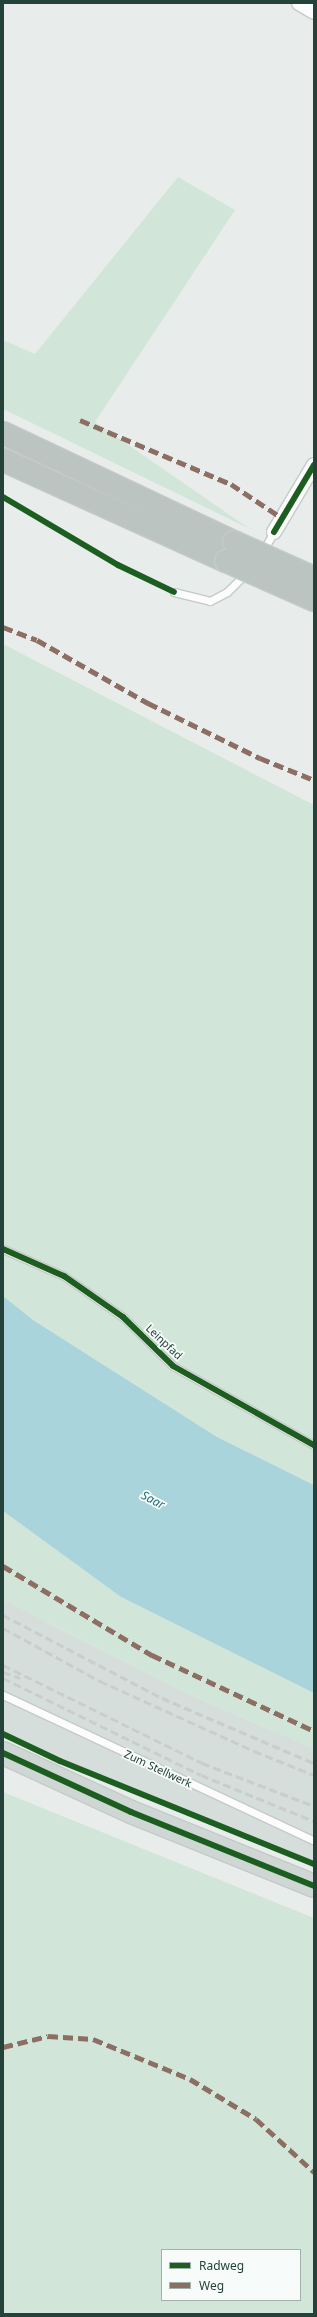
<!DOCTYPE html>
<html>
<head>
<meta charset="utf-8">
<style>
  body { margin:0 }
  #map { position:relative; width:317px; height:2317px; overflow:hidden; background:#e8edeb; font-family:"Noto Sans",sans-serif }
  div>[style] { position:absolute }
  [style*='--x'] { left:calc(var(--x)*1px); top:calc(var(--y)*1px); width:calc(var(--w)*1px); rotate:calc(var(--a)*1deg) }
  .built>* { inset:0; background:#d6dedb }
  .green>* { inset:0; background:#d1e6d8 }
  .water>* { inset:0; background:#a9d4db }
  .roads { filter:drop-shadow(1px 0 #c5cac8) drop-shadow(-1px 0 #c5cac8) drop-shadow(0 1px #c5cac8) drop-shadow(0 -1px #c5cac8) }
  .service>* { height:7px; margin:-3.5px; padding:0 3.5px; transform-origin:3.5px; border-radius:3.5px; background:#fcfcfc }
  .minor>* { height:14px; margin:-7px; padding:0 7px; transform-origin:7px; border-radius:7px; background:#fcfcfc }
  .primary>* { height:22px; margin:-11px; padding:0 11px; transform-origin:11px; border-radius:11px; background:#cfd7d5 }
  .motorway>* { height:22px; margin:-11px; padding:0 11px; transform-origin:11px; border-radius:11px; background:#bcc4c2 }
  .rail>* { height:3px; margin-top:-1.5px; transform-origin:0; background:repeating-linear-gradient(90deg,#c9cdcc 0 8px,transparent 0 12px) }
  .bridges { filter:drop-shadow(1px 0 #c3ccc9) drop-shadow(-1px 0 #c3ccc9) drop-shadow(0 1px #c3ccc9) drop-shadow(0 -1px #c3ccc9) }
  .motorway-bridge>* { height:22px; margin:-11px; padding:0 11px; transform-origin:11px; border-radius:11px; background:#bcc4c2 }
  .quiet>* { height:5px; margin-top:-2.5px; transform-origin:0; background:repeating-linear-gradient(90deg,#8d6e63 0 10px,transparent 0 15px) }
  .cycleway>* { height:6px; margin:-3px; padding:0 3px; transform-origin:3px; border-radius:3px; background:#1b5e20 }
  span { translate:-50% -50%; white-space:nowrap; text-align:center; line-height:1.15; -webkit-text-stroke:3.5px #f7fbf9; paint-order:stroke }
  .street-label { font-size:11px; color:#24423a }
  .water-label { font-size:12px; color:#1c6f80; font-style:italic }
  .frame { position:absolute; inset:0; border:4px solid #24423a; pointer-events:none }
  .legend { position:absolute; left:161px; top:2249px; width:140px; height:52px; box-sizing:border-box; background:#f7fbf9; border:1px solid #a3b1ad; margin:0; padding:5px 7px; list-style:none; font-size:12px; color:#24423a }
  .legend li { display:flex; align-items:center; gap:8px; height:20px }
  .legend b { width:20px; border:1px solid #a3b1ad }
</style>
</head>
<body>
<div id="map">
  <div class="built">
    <div style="clip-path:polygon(3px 1581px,48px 1623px,191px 1695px,273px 1731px,314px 1739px,314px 1863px,3px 1734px)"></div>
  </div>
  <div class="green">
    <div style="clip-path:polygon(178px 177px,235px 210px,95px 422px,250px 529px,3px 409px,3px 340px,35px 354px)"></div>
    <div style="clip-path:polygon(3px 644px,314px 805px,314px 1485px,217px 1437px,33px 1320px,3px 1296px)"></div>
    <div style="clip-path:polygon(3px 1511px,121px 1597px,314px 1693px,314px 1749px,191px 1695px,3px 1600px)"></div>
    <div style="clip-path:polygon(evenodd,3px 1792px,314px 1918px,314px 2314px,3px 2314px,3px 1792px,162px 2250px,300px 2250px,300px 2300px,162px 2300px,162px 2250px)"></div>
  </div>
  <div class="water">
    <div style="clip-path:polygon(3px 1296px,33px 1320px,217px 1437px,314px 1485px,314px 1693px,121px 1597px,3px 1511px)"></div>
  </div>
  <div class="roads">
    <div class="service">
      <div style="--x:262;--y:552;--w:23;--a:-59"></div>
      <div style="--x:174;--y:592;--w:37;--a:14"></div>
      <div style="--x:210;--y:601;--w:19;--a:-28"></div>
      <div style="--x:227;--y:592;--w:27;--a:-45"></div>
      <div style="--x:3;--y:1249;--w:67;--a:23.9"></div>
      <div style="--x:64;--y:1276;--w:72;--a:34.8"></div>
      <div style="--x:123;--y:1317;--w:70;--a:44.4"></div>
      <div style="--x:173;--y:1366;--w:162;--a:29.3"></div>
      <div style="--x:3;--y:1695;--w:344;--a:25.1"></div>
    </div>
    <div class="minor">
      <div style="--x:299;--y:3;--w:17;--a:31"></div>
      <div style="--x:274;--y:532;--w:78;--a:-59.2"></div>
    </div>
    <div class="primary">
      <div style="--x:3;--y:1753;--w:141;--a:24.7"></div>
      <div style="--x:131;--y:1812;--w:197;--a:22"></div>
    </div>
    <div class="motorway">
      <div style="--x:3;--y:433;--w:255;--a:25.3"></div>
      <div style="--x:3;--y:460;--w:245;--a:24.4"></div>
    </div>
  </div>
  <div class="rail">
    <div style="--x:3;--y:1615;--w:179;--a:27.6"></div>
    <div style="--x:162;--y:1698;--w:165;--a:23.2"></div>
    <div style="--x:3;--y:1628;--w:111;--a:28.7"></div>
    <div style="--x:100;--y:1681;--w:169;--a:24.4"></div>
    <div style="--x:254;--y:1751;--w:65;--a:21.8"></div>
    <div style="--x:3;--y:1665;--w:222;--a:26.2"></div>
    <div style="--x:202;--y:1763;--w:120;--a:21"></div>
    <div style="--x:3;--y:1672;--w:18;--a:19"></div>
    <div style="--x:3;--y:1678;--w:220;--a:26.1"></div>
    <div style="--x:201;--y:1775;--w:122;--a:22.2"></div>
  </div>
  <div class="bridges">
    <div class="motorway-bridge">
      <div style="--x:234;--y:542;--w:88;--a:24.2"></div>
      <div style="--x:226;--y:561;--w:96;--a:23.9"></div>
    </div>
  </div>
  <div class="quiet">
    <div style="--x:80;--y:420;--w:164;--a:23"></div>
    <div style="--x:231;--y:484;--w:61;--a:33.7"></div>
    <div style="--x:3;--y:627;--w:36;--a:21"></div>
    <div style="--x:37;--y:640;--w:128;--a:29.6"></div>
    <div style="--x:148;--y:703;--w:125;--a:26.2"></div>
    <div style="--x:260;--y:758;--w:58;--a:22.2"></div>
    <div style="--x:3;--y:1566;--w:174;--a:30.9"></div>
    <div style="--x:152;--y:1655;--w:179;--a:25.1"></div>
    <div style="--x:3;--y:2047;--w:46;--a:-13.7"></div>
    <div style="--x:48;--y:2036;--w:45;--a:3.8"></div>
    <div style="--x:93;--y:2039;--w:105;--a:22.4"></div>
    <div style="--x:190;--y:2079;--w:77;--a:31.2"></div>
    <div style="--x:256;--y:2119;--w:79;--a:42.4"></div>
  </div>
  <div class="cycleway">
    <div style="--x:3;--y:497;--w:134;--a:30.6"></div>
    <div style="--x:118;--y:565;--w:62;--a:25.7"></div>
    <div style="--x:274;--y:532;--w:78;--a:-59.2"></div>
    <div style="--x:3;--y:1249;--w:67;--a:23.9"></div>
    <div style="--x:64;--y:1276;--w:72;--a:34.8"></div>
    <div style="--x:123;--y:1317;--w:70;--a:44.4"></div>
    <div style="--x:173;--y:1366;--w:162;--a:29.3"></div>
    <div style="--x:3;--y:1734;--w:63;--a:25.3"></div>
    <div style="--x:60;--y:1761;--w:274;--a:22.1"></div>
    <div style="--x:3;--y:1753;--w:141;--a:24.7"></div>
    <div style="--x:131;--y:1812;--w:197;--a:22"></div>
  </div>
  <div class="street-label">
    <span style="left:164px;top:1342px;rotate:43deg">Leinpfad</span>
    <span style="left:158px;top:1769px;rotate:25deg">Zum Stellwerk</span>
  </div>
  <div class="water-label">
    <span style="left:153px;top:1500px;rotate:27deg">Saar</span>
  </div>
  <div class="frame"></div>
  <ul class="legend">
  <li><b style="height:5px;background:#1b5e20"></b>Radweg</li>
  <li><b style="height:5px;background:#8d6e63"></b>Weg</li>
  </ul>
</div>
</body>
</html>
